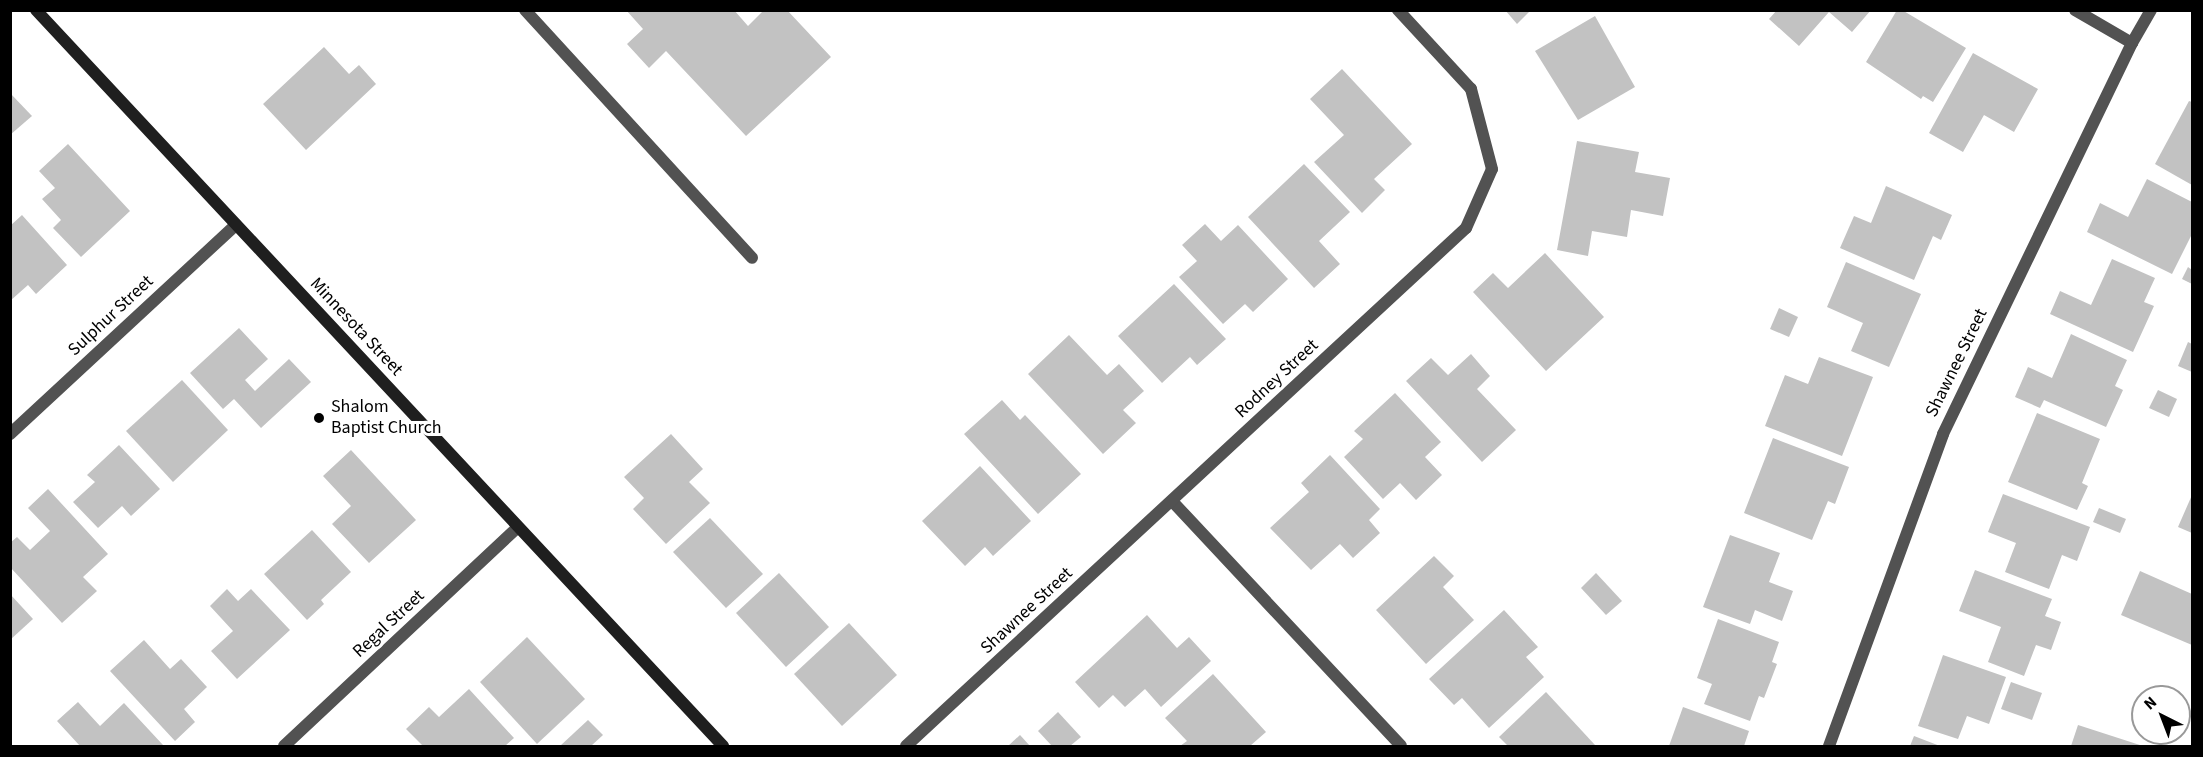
<!DOCTYPE html>
<html>
<head>
<meta charset="utf-8">
<style>
  body { margin:0 }
  #map { position:relative; width:2203px; height:757px; overflow:hidden; background:#fff; font-family:"Source Sans 3",sans-serif }
  div>[style] { position:absolute }
  [style*='--x'] { left:calc(var(--x)*1px); top:calc(var(--y)*1px); width:calc(var(--w)*1px); rotate:calc(var(--a)*1deg) }
  .building>* { inset:0; background:#c2c2c2 }
  .lane>* { height:12px; margin:-6px; padding:0 6px; transform-origin:6px; border-radius:6px; background:#525252 }
  .street>* { height:12px; margin:-6px; padding:0 6px; transform-origin:6px; border-radius:6px; background:#525252 }
  .secondary>* { height:12px; margin:-6px; padding:0 6px; transform-origin:6px; border-radius:6px; background:#1f1f1f }
  .dots>* { width:16px; height:16px; translate:-50% -50%; box-sizing:border-box; border:3px solid #fff; border-radius:50% }
  span { translate:-50% -50%; white-space:nowrap; text-align:center; line-height:1.15; -webkit-text-stroke:6px #fff; paint-order:stroke }
  .street-label { font-size:18px; color:#000 }
  .poi-label { font-size:18px; color:#000 }
  .left { translate:0 -50%; text-align:left }
  .frame { position:absolute; inset:0; border:12px solid #000; pointer-events:none }
  .north { position:absolute; left:2131px; top:685px; width:60px; height:60px; box-sizing:border-box; background:#fff; border:2px solid #999; border-radius:50%; rotate:318deg; font-size:16px; font-weight:700; line-height:24px; text-align:center; color:#000 }
  .north::after { content:''; display:block; margin:auto; width:21px; height:27px; background:#000; clip-path:polygon(50% 0,100% 100%,50% 72%,0 100%) }
</style>
</head>
<body>
<div id="map">
  <div class="building">
    <div style="clip-path:polygon(626px 10px,734px 10px,748px 26px,764px 10px,787px 10px,831px 57px,746px 136px,666px 51px,649px 68px,627px 44px,643px 29px)"></div>
    <div style="clip-path:polygon(1505px 10px,1531px 10px,1517px 24px)"></div>
    <div style="clip-path:polygon(1777px 10px,1871px 10px,1852px 32px,1829px 12px,1799px 46px,1769px 19px)"></div>
    <div style="clip-path:polygon(1897px 10px,1902px 10px,1966px 48px,1933px 102px,1923px 96px,1921px 99px,1866px 62px)"></div>
    <div style="clip-path:polygon(1595px 16px,1635px 87px,1578px 120px,1535px 51px)"></div>
    <div style="clip-path:polygon(324px 47px,349px 74px,359px 65px,376px 84px,306px 150px,263px 104px)"></div>
    <div style="clip-path:polygon(1973px 53px,2038px 89px,2014px 132px,1984px 115px,1963px 152px,1929px 133px)"></div>
    <div style="clip-path:polygon(1342px 69px,1412px 144px,1374px 179px,1385px 190px,1362px 213px,1314px 162px,1344px 135px,1310px 99px)"></div>
    <div style="clip-path:polygon(10px 93px,32px 116px,10px 135px)"></div>
    <div style="clip-path:polygon(2189px 101px,2192px 102px,2192px 185px,2155px 164px)"></div>
    <div style="clip-path:polygon(1577px 141px,1639px 152px,1635px 172px,1670px 178px,1663px 216px,1631px 210px,1627px 237px,1592px 231px,1588px 256px,1557px 250px)"></div>
    <div style="clip-path:polygon(68px 144px,130px 211px,81px 257px,53px 228px,61px 220px,42px 199px,55px 188px,39px 171px)"></div>
    <div style="clip-path:polygon(1304px 164px,1350px 212px,1319px 241px,1340px 264px,1314px 288px,1248px 217px)"></div>
    <div style="clip-path:polygon(2147px 179px,2192px 202px,2192px 234px,2172px 274px,2087px 232px,2100px 203px,2128px 217px)"></div>
    <div style="clip-path:polygon(1886px 186px,1952px 215px,1941px 240px,1933px 236px,1914px 280px,1840px 248px,1854px 216px,1871px 223px)"></div>
    <div style="clip-path:polygon(22px 215px,67px 265px,36px 294px,28px 285px,10px 301px,10px 226px)"></div>
    <div style="clip-path:polygon(1205px 224px,1221px 241px,1238px 225px,1288px 279px,1253px 312px,1245px 304px,1223px 324px,1179px 277px,1197px 261px,1182px 245px)"></div>
    <div style="clip-path:polygon(1545px 253px,1604px 317px,1546px 371px,1473px 292px,1493px 273px,1508px 288px)"></div>
    <div style="clip-path:polygon(2112px 259px,2155px 278px,2144px 302px,2154px 306px,2133px 352px,2050px 314px,2060px 291px,2091px 305px)"></div>
    <div style="clip-path:polygon(1846px 262px,1921px 294px,1889px 367px,1851px 351px,1863px 323px,1827px 307px)"></div>
    <div style="clip-path:polygon(2188px 267px,2192px 270px,2192px 284px,2182px 279px)"></div>
    <div style="clip-path:polygon(1174px 284px,1226px 339px,1197px 365px,1190px 357px,1162px 383px,1118px 336px)"></div>
    <div style="clip-path:polygon(1779px 308px,1798px 317px,1789px 337px,1770px 329px)"></div>
    <div style="clip-path:polygon(239px 328px,268px 359px,245px 380px,255px 391px,289px 359px,311px 382px,261px 428px,234px 399px,223px 409px,190px 373px)"></div>
    <div style="clip-path:polygon(2071px 334px,2127px 360px,2115px 386px,2123px 390px,2106px 427px,2044px 400px,2040px 408px,2015px 397px,2028px 367px,2052px 378px)"></div>
    <div style="clip-path:polygon(1069px 335px,1107px 375px,1119px 364px,1144px 391px,1123px 410px,1136px 423px,1103px 454px,1028px 374px)"></div>
    <div style="clip-path:polygon(2188px 342px,2192px 344px,2192px 372px,2178px 366px)"></div>
    <div style="clip-path:polygon(1471px 354px,1490px 376px,1477px 389px,1516px 430px,1482px 462px,1406px 381px,1431px 358px,1448px 375px)"></div>
    <div style="clip-path:polygon(1819px 357px,1873px 377px,1842px 456px,1765px 426px,1785px 375px,1808px 384px)"></div>
    <div style="clip-path:polygon(182px 380px,228px 430px,173px 482px,126px 431px)"></div>
    <div style="clip-path:polygon(2158px 390px,2177px 399px,2169px 417px,2149px 408px)"></div>
    <div style="clip-path:polygon(1395px 393px,1441px 442px,1425px 457px,1442px 475px,1416px 500px,1400px 483px,1383px 499px,1344px 457px,1363px 439px,1354px 431px)"></div>
    <div style="clip-path:polygon(1002px 400px,1020px 420px,1025px 415px,1081px 474px,1038px 514px,964px 434px)"></div>
    <div style="clip-path:polygon(2037px 413px,2100px 439px,2082px 483px,2088px 486px,2077px 510px,2008px 482px)"></div>
    <div style="clip-path:polygon(671px 434px,703px 469px,689px 482px,710px 503px,666px 544px,633px 509px,644px 498px,624px 477px)"></div>
    <div style="clip-path:polygon(1773px 438px,1849px 467px,1835px 504px,1828px 501px,1812px 540px,1744px 513px)"></div>
    <div style="clip-path:polygon(119px 445px,160px 489px,131px 516px,122px 506px,98px 528px,73px 502px,95px 482px,87px 475px)"></div>
    <div style="clip-path:polygon(351px 450px,416px 520px,369px 563px,332px 524px,351px 506px,323px 476px)"></div>
    <div style="clip-path:polygon(1330px 455px,1380px 509px,1369px 520px,1380px 533px,1353px 558px,1340px 544px,1311px 570px,1270px 528px,1309px 492px,1301px 483px)"></div>
    <div style="clip-path:polygon(980px 466px,1031px 521px,993px 556px,985px 547px,965px 566px,922px 521px)"></div>
    <div style="clip-path:polygon(48px 489px,108px 554px,83px 577px,97px 591px,62px 623px,10px 567px,10px 543px,17px 537px,30px 550px,50px 531px,28px 508px)"></div>
    <div style="clip-path:polygon(2003px 494px,2090px 527px,2077px 561px,2062px 555px,2049px 589px,2005px 572px,2016px 543px,1988px 532px)"></div>
    <div style="clip-path:polygon(2192px 495px,2192px 533px,2178px 527px)"></div>
    <div style="clip-path:polygon(2099px 508px,2126px 519px,2120px 533px,2093px 522px)"></div>
    <div style="clip-path:polygon(710px 518px,763px 574px,726px 608px,673px 552px)"></div>
    <div style="clip-path:polygon(312px 530px,351px 572px,321px 600px,324px 604px,307px 620px,264px 574px)"></div>
    <div style="clip-path:polygon(1730px 535px,1780px 553px,1769px 582px,1793px 591px,1782px 621px,1755px 610px,1750px 624px,1703px 607px)"></div>
    <div style="clip-path:polygon(1434px 556px,1454px 576px,1443px 587px,1474px 620px,1426px 664px,1376px 610px)"></div>
    <div style="clip-path:polygon(1975px 570px,2052px 599px,2045px 616px,2061px 622px,2051px 650px,2036px 645px,2024px 676px,1988px 662px,2001px 627px,1959px 611px)"></div>
    <div style="clip-path:polygon(2140px 571px,2192px 594px,2192px 645px,2121px 615px)"></div>
    <div style="clip-path:polygon(779px 573px,829px 627px,786px 667px,736px 613px)"></div>
    <div style="clip-path:polygon(1596px 573px,1622px 601px,1606px 615px,1581px 588px)"></div>
    <div style="clip-path:polygon(227px 589px,238px 601px,251px 589px,290px 630px,237px 679px,211px 651px,233px 631px,210px 606px)"></div>
    <div style="clip-path:polygon(10px 594px,33px 619px,10px 640px)"></div>
    <div style="clip-path:polygon(1504px 610px,1538px 647px,1526px 657px,1544px 677px,1489px 728px,1462px 698px,1454px 705px,1429px 679px)"></div>
    <div style="clip-path:polygon(1147px 615px,1177px 648px,1189px 637px,1211px 661px,1161px 707px,1145px 689px,1125px 707px,1113px 695px,1099px 708px,1075px 682px)"></div>
    <div style="clip-path:polygon(1718px 619px,1779px 642px,1772px 662px,1777px 664px,1764px 698px,1759px 696px,1750px 721px,1704px 704px,1712px 684px,1697px 678px)"></div>
    <div style="clip-path:polygon(849px 623px,897px 675px,842px 726px,794px 674px)"></div>
    <div style="clip-path:polygon(527px 637px,585px 699px,537px 744px,480px 682px)"></div>
    <div style="clip-path:polygon(144px 640px,170px 669px,181px 659px,207px 687px,184px 709px,195px 722px,175px 741px,110px 671px)"></div>
    <div style="clip-path:polygon(1943px 655px,2006px 677px,1989px 724px,1967px 716px,1958px 739px,1918px 726px)"></div>
    <div style="clip-path:polygon(1213px 674px,1266px 732px,1250px 746px,1180px 746px,1187px 741px,1165px 718px)"></div>
    <div style="clip-path:polygon(2011px 682px,2042px 693px,2032px 720px,2001px 709px)"></div>
    <div style="clip-path:polygon(469px 689px,514px 738px,505px 746px,423px 746px,406px 729px,429px 707px,439px 717px)"></div>
    <div style="clip-path:polygon(1546px 692px,1595px 745px,1593px 746px,1508px 746px,1499px 737px)"></div>
    <div style="clip-path:polygon(78px 702px,100px 726px,124px 703px,163px 745px,80px 746px,57px 721px)"></div>
    <div style="clip-path:polygon(1683px 707px,1749px 731px,1744px 746px,1669px 746px)"></div>
    <div style="clip-path:polygon(1058px 712px,1081px 737px,1070px 746px,1052px 746px,1038px 731px)"></div>
    <div style="clip-path:polygon(588px 720px,603px 735px,591px 746px,560px 746px)"></div>
    <div style="clip-path:polygon(2078px 725px,2143px 746px,2071px 746px)"></div>
    <div style="clip-path:polygon(1020px 735px,1030px 746px,1008px 746px)"></div>
    <div style="clip-path:polygon(1914px 736px,1940px 746px,1910px 746px)"></div>
  </div>
  <div class="lane">
    <div style="--x:525;--y:10;--w:336;--a:47.5"></div>
  </div>
  <div class="street">
    <div style="--x:2075;--y:10;--w:66;--a:30.1"></div>
    <div style="--x:10;--y:434;--w:308;--a:-42.8"></div>
    <div style="--x:1172;--y:501;--w:335;--a:46.9"></div>
    <div style="--x:284;--y:746;--w:320;--a:-43.1"></div>
    <div style="--x:906;--y:746;--w:763;--a:-42.77"></div>
    <div style="--x:1466;--y:228;--w:64;--a:-66.2"></div>
    <div style="--x:1492;--y:169;--w:83;--a:-104.7"></div>
    <div style="--x:1471;--y:89;--w:108;--a:-132.7"></div>
    <div style="--x:1829;--y:746;--w:332;--a:-69.9"></div>
    <div style="--x:1943;--y:434;--w:434;--a:-64.2"></div>
    <div style="--x:2132;--y:43;--w:38;--a:-60"></div>
  </div>
  <div class="secondary">
    <div style="--x:36;--y:10;--w:1007;--a:46.97"></div>
  </div>
  <div class="dots">
    <div style="left:319px;top:418px;background:#000"></div>
  </div>
  <div class="street-label">
    <span style="left:111px;top:316px;rotate:-43deg">Sulphur Street</span>
    <span style="left:356px;top:327px;rotate:47deg">Minnesota Street</span>
    <span style="left:1957px;top:363px;rotate:-64deg">Shawnee Street</span>
    <span style="left:1277px;top:379px;rotate:-43deg">Rodney Street</span>
    <span style="left:1027px;top:611px;rotate:-43deg">Shawnee Street</span>
    <span style="left:389px;top:624px;rotate:-43deg">Regal Street</span>
  </div>
  <div class="poi-label">
    <span class="left" style="left:331px;top:418px">Shalom<br>Baptist Church</span>
  </div>
  <div class="frame"></div>
  <div class="north">N</div>
</div>
</body>
</html>
